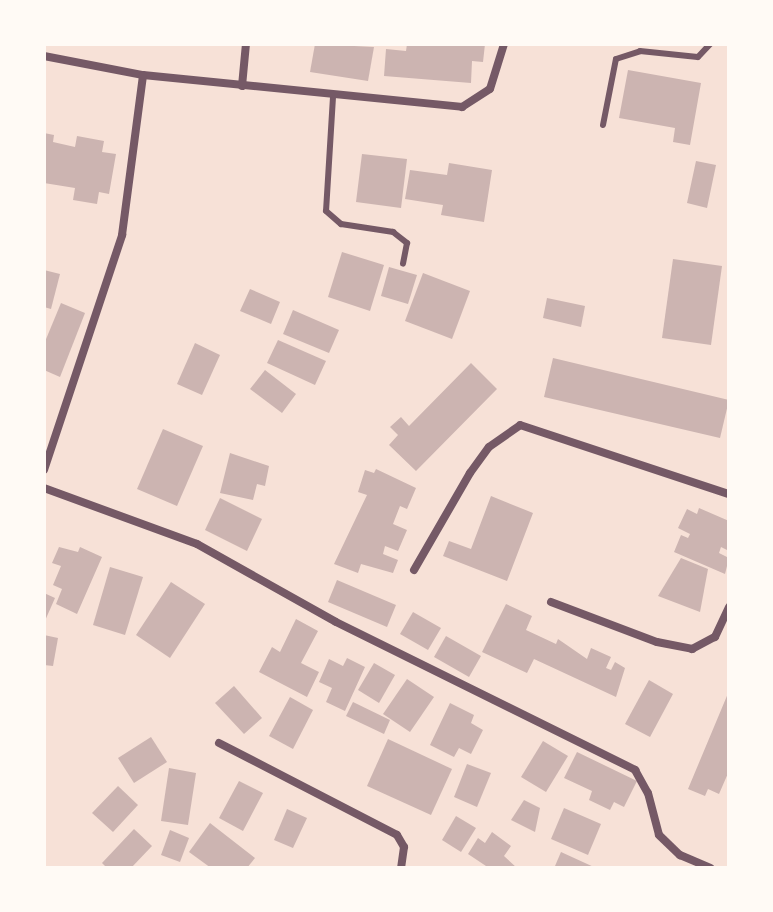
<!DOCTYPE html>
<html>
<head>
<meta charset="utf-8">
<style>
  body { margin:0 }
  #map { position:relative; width:773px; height:912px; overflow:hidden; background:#f7e1d7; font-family:Poppins,sans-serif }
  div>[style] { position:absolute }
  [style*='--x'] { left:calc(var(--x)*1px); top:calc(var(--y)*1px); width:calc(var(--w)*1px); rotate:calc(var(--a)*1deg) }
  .building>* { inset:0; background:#ccb4b1 }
  .service>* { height:6px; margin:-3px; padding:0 3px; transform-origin:3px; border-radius:3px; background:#755966 }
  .minor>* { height:8px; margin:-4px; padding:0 4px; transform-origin:4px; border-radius:4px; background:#755966 }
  span { translate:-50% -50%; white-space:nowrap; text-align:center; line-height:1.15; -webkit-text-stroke:7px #fffaf5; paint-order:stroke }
  .frame { position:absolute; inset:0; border:46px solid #fffaf5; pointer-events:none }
</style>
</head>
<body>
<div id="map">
  <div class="building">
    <div style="clip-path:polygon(315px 44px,374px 47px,368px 81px,310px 72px)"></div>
    <div style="clip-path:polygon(407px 44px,485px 44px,483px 62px,472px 61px,471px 83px,384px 76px,386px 49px,406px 51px)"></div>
    <div style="clip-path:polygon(628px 70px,701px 83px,690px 145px,673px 142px,675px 128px,619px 118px)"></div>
    <div style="clip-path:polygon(44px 133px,54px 135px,53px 142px,75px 147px,77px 136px,104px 141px,102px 152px,116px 154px,109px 194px,99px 192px,97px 204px,73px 200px,75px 188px,44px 183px)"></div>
    <div style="clip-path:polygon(362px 154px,407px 159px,401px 208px,356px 202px)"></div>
    <div style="clip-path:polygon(696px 161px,716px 165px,707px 208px,687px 203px)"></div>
    <div style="clip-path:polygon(449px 163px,492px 170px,484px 222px,441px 215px,443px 205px,405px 199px,410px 170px,447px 175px)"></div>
    <div style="clip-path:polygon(342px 252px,384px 265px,370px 311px,328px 297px)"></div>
    <div style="clip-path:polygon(673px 259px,722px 266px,711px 345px,662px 338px)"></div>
    <div style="clip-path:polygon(389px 267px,417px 275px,408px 304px,381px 296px)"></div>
    <div style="clip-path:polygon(44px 270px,60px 274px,51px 309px,44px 307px)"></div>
    <div style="clip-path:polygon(423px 273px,470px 291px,452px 339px,405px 321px)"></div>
    <div style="clip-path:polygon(250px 289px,280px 302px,271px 324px,240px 311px)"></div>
    <div style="clip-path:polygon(547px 298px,585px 306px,581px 327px,543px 318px)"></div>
    <div style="clip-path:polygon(61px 303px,85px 313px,60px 377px,44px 370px,44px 344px)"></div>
    <div style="clip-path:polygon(293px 310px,339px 330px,329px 353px,283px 334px)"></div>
    <div style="clip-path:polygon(278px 340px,326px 361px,315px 385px,267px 363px)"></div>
    <div style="clip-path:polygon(195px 343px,220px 355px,202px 395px,177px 384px)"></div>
    <div style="clip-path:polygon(553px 358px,729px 400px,720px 438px,544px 397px)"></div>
    <div style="clip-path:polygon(471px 363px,497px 389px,416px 471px,389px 445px,398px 435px,390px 427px,401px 417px,409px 426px)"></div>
    <div style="clip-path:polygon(265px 370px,296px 394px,282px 413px,250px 389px)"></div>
    <div style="clip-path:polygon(163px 429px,203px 446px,177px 506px,137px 489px)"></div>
    <div style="clip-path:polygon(230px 453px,269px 466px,265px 486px,257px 484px,253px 500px,220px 493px)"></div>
    <div style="clip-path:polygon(376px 469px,416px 488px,407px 509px,400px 506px,393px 524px,407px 530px,398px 551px,385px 546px,383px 554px,398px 560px,393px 573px,361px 564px,358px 573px,334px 564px,367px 495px,358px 492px,365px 470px,374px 473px)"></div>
    <div style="clip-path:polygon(491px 496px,533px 513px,507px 581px,443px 556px,449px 541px,471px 549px)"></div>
    <div style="clip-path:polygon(220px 498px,262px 519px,247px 551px,205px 530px)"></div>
    <div style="clip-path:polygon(699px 508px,729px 521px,729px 551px,721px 547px,719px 553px,729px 558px,725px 574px,674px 552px,681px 535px,688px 538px,690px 534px,678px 528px,687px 509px,697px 514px)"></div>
    <div style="clip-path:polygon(59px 547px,78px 552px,80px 547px,102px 557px,77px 614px,56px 604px,62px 589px,53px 585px,61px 566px,52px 563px)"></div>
    <div style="clip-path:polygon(681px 558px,708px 569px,700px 612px,658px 596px)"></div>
    <div style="clip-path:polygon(110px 567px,143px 577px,125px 635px,93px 625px)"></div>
    <div style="clip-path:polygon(337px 580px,396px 605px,387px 627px,328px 602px)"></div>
    <div style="clip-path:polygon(171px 582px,205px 604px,170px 658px,136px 635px)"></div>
    <div style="clip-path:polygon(44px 593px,55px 598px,44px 623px)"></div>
    <div style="clip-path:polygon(506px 604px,532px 616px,526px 630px,556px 644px,558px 639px,587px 659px,591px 648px,611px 657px,606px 668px,611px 670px,615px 662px,625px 668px,616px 697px,534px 659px,527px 673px,482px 652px)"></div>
    <div style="clip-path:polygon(413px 612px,441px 628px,428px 650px,400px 634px)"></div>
    <div style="clip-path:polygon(296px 619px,318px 631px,301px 663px,319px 672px,307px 697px,259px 672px,272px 647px,280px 652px)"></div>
    <div style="clip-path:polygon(44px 635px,58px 638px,53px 666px,44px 665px)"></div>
    <div style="clip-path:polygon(446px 636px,481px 656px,469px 677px,434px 657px)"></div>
    <div style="clip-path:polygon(347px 658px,365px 667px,345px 711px,326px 702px,332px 688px,319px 682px,329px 659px,343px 666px)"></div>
    <div style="clip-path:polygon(374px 663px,395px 675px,379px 703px,358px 690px)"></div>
    <div style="clip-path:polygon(407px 679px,434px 697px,410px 732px,383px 714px)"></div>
    <div style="clip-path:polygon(649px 680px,673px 694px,650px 737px,625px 724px)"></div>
    <div style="clip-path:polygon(234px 686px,262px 718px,244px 734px,215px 703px)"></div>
    <div style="clip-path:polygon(729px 691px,729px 771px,719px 794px,708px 789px,705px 796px,688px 789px)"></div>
    <div style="clip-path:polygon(290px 697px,313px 710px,293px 749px,269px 736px)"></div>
    <div style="clip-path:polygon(353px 702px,390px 720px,384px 734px,346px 716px)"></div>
    <div style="clip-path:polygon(450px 703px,474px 715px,471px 723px,483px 730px,471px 754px,459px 748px,454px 757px,430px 745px)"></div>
    <div style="clip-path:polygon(151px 737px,167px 762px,134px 783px,118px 758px)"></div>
    <div style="clip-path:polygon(388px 739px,452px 769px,431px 815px,367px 786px)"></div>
    <div style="clip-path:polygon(543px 741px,568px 756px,546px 792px,521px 777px)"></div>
    <div style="clip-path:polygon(577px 752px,637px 781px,624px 807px,614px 802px,610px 810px,589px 800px,592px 791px,564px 778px)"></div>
    <div style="clip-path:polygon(467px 764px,491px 773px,477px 807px,454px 797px)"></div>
    <div style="clip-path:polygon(169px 768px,196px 773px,188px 825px,161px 821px)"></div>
    <div style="clip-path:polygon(239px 781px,263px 793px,243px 831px,219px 818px)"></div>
    <div style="clip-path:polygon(118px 786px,138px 805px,113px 832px,92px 813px)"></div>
    <div style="clip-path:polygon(524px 800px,540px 808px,535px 832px,511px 820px)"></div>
    <div style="clip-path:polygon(564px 808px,601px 824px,588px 855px,551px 839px)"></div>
    <div style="clip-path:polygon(287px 809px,307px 818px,293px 848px,274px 840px)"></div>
    <div style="clip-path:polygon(456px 816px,476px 828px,461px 852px,442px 840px)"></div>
    <div style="clip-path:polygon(210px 823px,255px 858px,247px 868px,211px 868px,189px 852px)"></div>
    <div style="clip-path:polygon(134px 829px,152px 846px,131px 868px,107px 868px,102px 863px)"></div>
    <div style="clip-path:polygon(170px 830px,189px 838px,180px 862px,161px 855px)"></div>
    <div style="clip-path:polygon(492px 832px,511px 846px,504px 856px,517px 868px,489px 868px,468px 854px,478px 838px,485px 843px)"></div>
    <div style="clip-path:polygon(561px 852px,596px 868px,559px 868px,555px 866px)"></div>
  </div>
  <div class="service">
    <div style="--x:333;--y:97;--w:114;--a:93.5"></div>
    <div style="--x:326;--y:211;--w:20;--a:41"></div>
    <div style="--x:341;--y:224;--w:53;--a:8.7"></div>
    <div style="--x:393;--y:232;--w:18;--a:38"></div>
    <div style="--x:407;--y:243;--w:21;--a:101"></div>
    <div style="--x:603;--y:125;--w:67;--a:-78.9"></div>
    <div style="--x:616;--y:59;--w:25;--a:-18"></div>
    <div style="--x:640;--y:51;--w:58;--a:5.9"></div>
    <div style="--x:698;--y:57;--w:18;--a:-47"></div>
  </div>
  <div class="minor">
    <div style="--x:44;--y:56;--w:101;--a:10.9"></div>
    <div style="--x:143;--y:75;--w:321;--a:5.7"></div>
    <div style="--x:462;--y:107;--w:33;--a:-33"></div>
    <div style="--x:490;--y:89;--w:47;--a:-72.7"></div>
    <div style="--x:242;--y:86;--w:42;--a:-84.6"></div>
    <div style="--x:44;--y:470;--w:248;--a:-71.6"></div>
    <div style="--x:122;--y:235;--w:161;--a:-82.5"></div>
    <div style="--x:44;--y:488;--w:163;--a:20.1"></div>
    <div style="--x:197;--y:544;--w:159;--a:29.3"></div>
    <div style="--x:336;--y:622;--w:334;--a:26.3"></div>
    <div style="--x:635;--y:770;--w:26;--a:61"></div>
    <div style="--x:648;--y:793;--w:43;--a:75.3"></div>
    <div style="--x:659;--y:835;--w:29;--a:44"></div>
    <div style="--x:680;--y:855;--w:33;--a:23"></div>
    <div style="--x:414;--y:570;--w:112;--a:-60"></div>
    <div style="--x:470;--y:473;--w:32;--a:-54"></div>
    <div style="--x:489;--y:447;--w:38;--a:-35"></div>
    <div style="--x:520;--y:425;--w:220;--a:18.3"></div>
    <div style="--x:551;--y:602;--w:113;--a:20.7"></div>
    <div style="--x:657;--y:642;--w:36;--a:11"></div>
    <div style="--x:692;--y:649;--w:26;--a:-28"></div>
    <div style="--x:715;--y:637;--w:33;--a:-65"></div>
    <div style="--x:219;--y:743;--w:200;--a:27.3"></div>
    <div style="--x:397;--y:835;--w:14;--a:60"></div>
    <div style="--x:404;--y:847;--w:21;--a:98"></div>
  </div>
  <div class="frame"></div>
</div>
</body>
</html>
